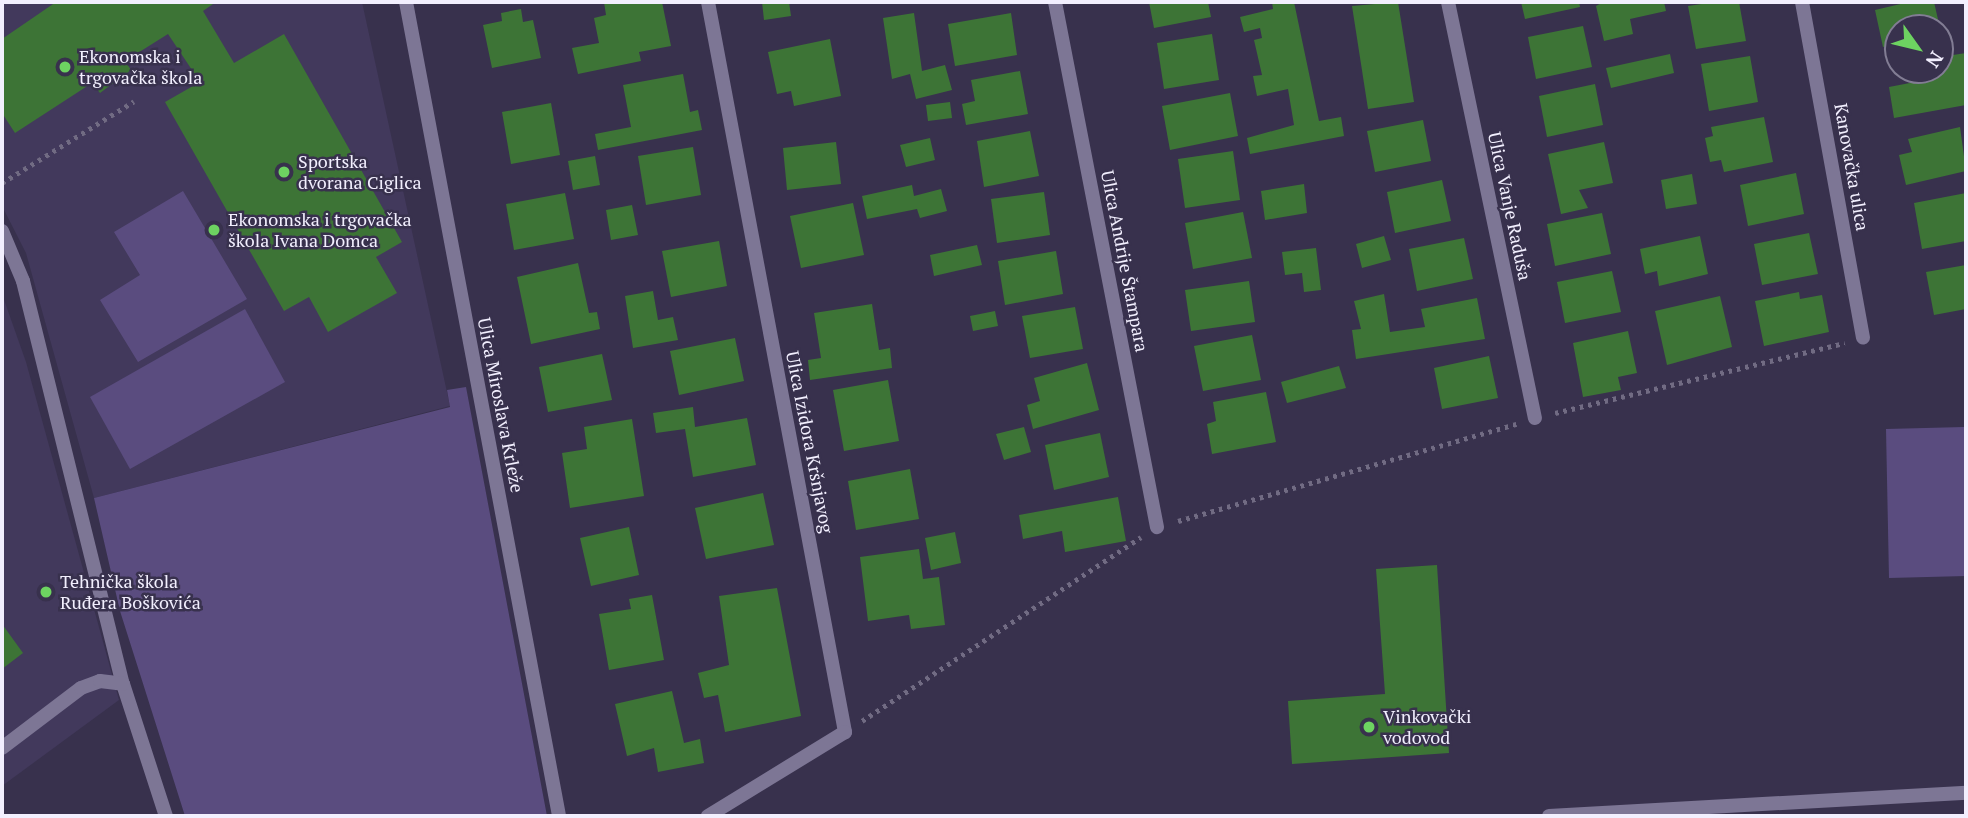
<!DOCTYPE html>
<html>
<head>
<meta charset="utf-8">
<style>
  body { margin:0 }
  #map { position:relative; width:1968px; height:818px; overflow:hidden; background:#38314d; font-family:"PT Serif",serif }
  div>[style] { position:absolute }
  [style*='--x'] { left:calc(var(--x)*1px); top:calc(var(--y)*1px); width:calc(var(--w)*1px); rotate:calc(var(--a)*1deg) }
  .built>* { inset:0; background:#42395c }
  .green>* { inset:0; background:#5a4c7f }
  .building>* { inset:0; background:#3d7436 }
  .path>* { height:4.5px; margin-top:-2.25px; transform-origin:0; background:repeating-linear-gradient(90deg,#716b83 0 3.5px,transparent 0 8.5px) }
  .service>* { height:14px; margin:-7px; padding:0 7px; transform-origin:7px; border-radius:7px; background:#7d7695 }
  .minor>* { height:14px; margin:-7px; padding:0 7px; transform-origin:7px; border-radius:7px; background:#7d7695 }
  .dots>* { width:19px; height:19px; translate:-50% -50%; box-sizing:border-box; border:4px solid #38314d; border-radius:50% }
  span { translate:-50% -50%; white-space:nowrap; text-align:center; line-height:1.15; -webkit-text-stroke:5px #38314d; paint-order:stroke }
  .poi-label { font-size:18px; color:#f2effe }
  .left { translate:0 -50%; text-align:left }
  .street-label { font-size:18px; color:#f2effe }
  .frame { position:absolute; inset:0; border:4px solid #f2effe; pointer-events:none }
  .north { position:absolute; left:1884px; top:14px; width:70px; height:70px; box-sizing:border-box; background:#38314d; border:2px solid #827d94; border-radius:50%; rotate:124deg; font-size:19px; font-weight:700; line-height:28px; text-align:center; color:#f2effe }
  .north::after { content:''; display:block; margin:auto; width:24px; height:32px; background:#6dd361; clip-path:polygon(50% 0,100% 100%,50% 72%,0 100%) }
</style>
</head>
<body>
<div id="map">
  <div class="built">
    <div style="clip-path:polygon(2px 2px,362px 2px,450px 406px,94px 498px,26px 253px,2px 206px)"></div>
    <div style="clip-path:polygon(2px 294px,26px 362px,119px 700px,2px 786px)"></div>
  </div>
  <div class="green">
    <div style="clip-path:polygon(183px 191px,247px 299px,138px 362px,100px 300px,140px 275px,114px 232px)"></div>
    <div style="clip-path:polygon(245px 309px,285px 382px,130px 469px,90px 397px)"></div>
    <div style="clip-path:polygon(466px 387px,547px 816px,185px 816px,120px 611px,94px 498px,450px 407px,447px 390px)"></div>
    <div style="clip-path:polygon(1964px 427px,1966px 576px,1889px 578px,1886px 429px)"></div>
  </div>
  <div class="building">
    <div style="clip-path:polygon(56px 2px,216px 2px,203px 11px,234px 63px,284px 34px,402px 242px,376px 257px,397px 293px,328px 332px,309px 297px,284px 311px,165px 102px,200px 82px,168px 34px,125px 61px,131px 70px,100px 93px,92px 83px,15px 133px,2px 113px,2px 39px)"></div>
    <div style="clip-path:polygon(604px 2px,662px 2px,671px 46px,639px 52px,641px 61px,578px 74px,572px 48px,599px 43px,594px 18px,606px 15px)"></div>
    <div style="clip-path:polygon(762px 2px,789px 2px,791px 16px,764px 20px)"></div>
    <div style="clip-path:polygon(1149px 2px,1208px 2px,1211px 17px,1154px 28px)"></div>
    <div style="clip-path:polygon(1272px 2px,1294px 2px,1319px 121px,1341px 117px,1344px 136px,1250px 154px,1247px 138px,1294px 125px,1288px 89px,1257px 96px,1253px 76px,1262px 75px,1254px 40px,1262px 38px,1260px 28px,1244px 32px,1240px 17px,1273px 9px)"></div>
    <div style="clip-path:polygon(1398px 2px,1414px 102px,1368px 109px,1352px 6px)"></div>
    <div style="clip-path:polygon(1521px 2px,1579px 2px,1580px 7px,1525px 19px)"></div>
    <div style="clip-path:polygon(1603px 2px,1664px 2px,1666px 11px,1630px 19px,1633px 34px,1604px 41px,1596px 6px)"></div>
    <div style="clip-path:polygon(1715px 2px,1739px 2px,1746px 41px,1696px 49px,1688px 6px)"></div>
    <div style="clip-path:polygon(1909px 2px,1934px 2px,1940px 28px,1898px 28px,1898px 44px,1883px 47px,1875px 10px)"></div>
    <div style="clip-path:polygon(521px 9px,523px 22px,533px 20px,541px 58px,492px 68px,483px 25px,502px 21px,501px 13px)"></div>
    <div style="clip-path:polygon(914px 13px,922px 71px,945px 65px,952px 90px,916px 99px,910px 74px,892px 79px,883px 18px)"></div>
    <div style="clip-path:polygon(1011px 13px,1017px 55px,955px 66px,948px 24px)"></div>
    <div style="clip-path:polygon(1583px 26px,1592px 67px,1536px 79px,1528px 37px)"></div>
    <div style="clip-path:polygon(1212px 34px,1219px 80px,1164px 89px,1157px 43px)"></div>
    <div style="clip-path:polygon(830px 39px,841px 96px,794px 106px,791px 91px,777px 94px,768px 52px)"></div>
    <div style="clip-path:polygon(1966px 53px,1966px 105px,1894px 118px,1889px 87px,1915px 82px,1913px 70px,1940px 70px,1940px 57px)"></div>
    <div style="clip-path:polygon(1670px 54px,1674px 73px,1611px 88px,1606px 68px)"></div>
    <div style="clip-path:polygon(1750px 56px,1758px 102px,1709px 111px,1701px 64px)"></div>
    <div style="clip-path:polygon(1020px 71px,1028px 114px,966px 125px,962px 104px,975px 101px,971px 80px)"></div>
    <div style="clip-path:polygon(683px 74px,690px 112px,698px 110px,702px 130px,598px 150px,595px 134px,631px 127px,623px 85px)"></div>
    <div style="clip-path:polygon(1595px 84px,1603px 125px,1547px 137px,1539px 96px)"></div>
    <div style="clip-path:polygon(1230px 93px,1238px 136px,1170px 150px,1162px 106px)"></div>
    <div style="clip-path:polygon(950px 102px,952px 118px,928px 121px,926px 105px)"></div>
    <div style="clip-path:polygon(551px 103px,560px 155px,511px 164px,502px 112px)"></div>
    <div style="clip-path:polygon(1764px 117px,1773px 162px,1724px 172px,1721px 160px,1710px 162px,1705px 138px,1713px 136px,1711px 127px)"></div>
    <div style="clip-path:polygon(1423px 120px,1431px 161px,1375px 172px,1367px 131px)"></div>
    <div style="clip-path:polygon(1960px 127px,1966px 171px,1906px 185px,1899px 155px,1912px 152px,1908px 139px)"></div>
    <div style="clip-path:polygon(1030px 131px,1039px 176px,984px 187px,977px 141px)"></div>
    <div style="clip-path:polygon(930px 138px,935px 160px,906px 167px,900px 145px)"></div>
    <div style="clip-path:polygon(836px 142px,841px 184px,787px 190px,783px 148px)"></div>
    <div style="clip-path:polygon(1604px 142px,1613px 183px,1579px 190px,1588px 208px,1561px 214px,1548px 154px)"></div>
    <div style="clip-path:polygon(693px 147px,701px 195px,646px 205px,638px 156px)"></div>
    <div style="clip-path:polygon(1233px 151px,1240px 200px,1185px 208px,1178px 159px)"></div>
    <div style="clip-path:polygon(595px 156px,600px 185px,573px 190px,568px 161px)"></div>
    <div style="clip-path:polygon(1796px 173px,1804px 214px,1748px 226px,1740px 185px)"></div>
    <div style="clip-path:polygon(1692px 174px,1697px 204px,1666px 209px,1661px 180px)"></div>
    <div style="clip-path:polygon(1442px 180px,1451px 221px,1395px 233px,1387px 192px)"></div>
    <div style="clip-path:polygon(1304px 184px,1307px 213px,1265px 220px,1261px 191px)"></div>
    <div style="clip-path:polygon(912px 185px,914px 196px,941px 189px,947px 211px,920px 218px,917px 209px,867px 219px,862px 196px)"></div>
    <div style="clip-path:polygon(1044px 192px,1050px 235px,997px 243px,991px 199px)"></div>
    <div style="clip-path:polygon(565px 193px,574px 239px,514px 250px,506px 204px)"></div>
    <div style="clip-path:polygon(1966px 193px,1966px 241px,1922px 249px,1914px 203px)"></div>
    <div style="clip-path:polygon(853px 203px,864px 255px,801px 268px,790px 216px)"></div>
    <div style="clip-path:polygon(632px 205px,638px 235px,611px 240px,606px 210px)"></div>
    <div style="clip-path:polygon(1243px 212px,1252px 258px,1193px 269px,1185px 223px)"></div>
    <div style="clip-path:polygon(1602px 213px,1611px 254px,1555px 266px,1547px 224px)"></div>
    <div style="clip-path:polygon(1809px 233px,1818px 274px,1762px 285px,1754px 244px)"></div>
    <div style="clip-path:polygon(1384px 236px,1391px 260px,1362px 268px,1356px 244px)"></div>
    <div style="clip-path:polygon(1700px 236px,1708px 274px,1659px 286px,1657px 271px,1645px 274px,1640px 249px)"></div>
    <div style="clip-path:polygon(1464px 238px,1473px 279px,1417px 291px,1409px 249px)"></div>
    <div style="clip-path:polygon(719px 241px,727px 286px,671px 297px,662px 251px)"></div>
    <div style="clip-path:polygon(977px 245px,982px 265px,934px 276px,930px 255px)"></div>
    <div style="clip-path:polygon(1316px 248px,1321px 290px,1304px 292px,1302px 273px,1285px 275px,1282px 252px)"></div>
    <div style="clip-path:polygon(1056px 251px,1063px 294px,1005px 305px,998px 261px)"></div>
    <div style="clip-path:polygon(578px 263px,589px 313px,597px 312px,600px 329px,531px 344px,517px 277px)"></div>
    <div style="clip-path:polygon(1966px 265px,1966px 309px,1934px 315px,1926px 272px)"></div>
    <div style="clip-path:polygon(1612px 271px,1621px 312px,1565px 323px,1557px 282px)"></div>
    <div style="clip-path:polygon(1249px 281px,1255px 322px,1191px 331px,1185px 290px)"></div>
    <div style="clip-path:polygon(653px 291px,658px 320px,673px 317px,678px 340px,633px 348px,625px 296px)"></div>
    <div style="clip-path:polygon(1799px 292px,1800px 299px,1822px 295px,1829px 332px,1764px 346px,1755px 301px)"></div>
    <div style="clip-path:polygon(1384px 294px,1390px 332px,1425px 327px,1421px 309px,1477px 298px,1485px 339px,1356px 359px,1352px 330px,1361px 329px,1354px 301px)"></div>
    <div style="clip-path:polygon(1720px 296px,1732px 347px,1667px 365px,1655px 311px)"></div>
    <div style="clip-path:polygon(872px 304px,879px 350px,890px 348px,892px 368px,810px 380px,808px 360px,821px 358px,814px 313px)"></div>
    <div style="clip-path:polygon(1075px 307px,1083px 349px,1030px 358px,1022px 316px)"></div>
    <div style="clip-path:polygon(995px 311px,998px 326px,973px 331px,970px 316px)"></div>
    <div style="clip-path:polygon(1628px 331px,1637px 373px,1618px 377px,1621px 390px,1583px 397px,1573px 343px)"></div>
    <div style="clip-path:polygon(1252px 335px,1261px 380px,1203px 391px,1194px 346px)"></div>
    <div style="clip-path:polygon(735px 338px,744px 381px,679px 395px,670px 351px)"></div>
    <div style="clip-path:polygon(602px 354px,612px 400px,548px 412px,539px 367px)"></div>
    <div style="clip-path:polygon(1489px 356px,1498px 398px,1442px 409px,1434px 368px)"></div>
    <div style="clip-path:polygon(1087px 363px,1099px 410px,1033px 429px,1027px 405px,1040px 401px,1034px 378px)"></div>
    <div style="clip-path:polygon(1339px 366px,1346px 388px,1287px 403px,1281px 382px)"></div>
    <div style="clip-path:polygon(888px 380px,899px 441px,844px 451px,833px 390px)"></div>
    <div style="clip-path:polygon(1266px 392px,1276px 442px,1212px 454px,1207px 424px,1216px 421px,1213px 402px)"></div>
    <div style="clip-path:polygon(693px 407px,695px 427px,747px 418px,756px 465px,693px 477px,685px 429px,656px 433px,653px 413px)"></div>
    <div style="clip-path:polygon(632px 419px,644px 496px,570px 508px,562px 453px,587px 449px,584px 427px)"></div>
    <div style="clip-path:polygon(1024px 427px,1031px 452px,1004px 460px,996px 434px)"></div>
    <div style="clip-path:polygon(1100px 433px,1109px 477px,1054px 490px,1045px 445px)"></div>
    <div style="clip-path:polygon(910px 469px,919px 519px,856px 530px,848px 481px)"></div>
    <div style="clip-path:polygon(763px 493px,774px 545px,706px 559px,695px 508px)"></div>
    <div style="clip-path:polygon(1118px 497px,1126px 541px,1065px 552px,1062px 531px,1023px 539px,1019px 515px)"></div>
    <div style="clip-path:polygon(629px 527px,639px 575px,591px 586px,580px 538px)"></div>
    <div style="clip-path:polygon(955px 532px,961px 563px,931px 570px,925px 538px)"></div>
    <div style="clip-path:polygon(919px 549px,923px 579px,939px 577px,945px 625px,911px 629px,909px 615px,868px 621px,860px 557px)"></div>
    <div style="clip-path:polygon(1437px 565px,1449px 753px,1292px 764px,1288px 701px,1385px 694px,1376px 569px)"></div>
    <div style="clip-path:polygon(777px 588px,801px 716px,725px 732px,718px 695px,704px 698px,698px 673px,729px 665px,719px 596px)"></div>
    <div style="clip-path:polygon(652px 595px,664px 660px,609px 670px,599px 614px,631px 609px,629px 599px)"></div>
    <div style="clip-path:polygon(2px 624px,23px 653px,2px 669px)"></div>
    <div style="clip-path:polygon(672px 691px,684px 743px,700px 739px,704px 763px,658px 772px,654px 748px,627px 756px,615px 704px)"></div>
  </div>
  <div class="path">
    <div style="--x:2;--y:183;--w:155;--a:-31.8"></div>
    <div style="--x:1555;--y:413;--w:298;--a:-13.6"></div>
    <div style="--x:1178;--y:521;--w:352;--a:-16"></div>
    <div style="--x:862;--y:721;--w:334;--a:-33.4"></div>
  </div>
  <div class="service">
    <div style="--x:2;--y:231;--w:54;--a:67.2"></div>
    <div style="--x:23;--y:281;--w:415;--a:76.1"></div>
    <div style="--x:123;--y:684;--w:139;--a:72"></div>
    <div style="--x:2;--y:748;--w:99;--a:-37.2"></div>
    <div style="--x:81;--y:688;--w:20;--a:-20"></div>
    <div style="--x:100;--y:681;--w:23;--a:7"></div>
    <div style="--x:1549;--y:816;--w:418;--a:-3.2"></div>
  </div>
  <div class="minor">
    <div style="--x:406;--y:2;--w:828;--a:79.35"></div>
    <div style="--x:708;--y:2;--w:743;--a:79.37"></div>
    <div style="--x:845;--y:732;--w:161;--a:148.5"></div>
    <div style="--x:1055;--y:2;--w:535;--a:79.01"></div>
    <div style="--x:1448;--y:2;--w:425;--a:78.2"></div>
    <div style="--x:1802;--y:2;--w:341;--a:79.7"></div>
  </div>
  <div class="dots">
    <div style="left:65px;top:67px;background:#6dd361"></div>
    <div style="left:284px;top:172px;background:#6dd361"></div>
    <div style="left:214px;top:230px;background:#6dd361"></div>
    <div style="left:46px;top:592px;background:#6dd361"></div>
    <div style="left:1369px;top:727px;background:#6dd361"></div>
  </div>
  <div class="poi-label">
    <span class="left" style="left:79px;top:67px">Ekonomska i<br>trgovačka škola</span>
    <span class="left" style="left:298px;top:172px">Sportska<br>dvorana Ciglica</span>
    <span class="left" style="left:228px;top:230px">Ekonomska i trgovačka<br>škola Ivana Domca</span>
    <span class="left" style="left:60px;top:592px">Tehnička škola<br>Ruđera Boškovića</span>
    <span class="left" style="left:1383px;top:727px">Vinkovački<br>vodovod</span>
  </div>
  <div class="street-label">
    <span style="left:1852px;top:167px;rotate:80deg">Kanovačka ulica</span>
    <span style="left:1510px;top:206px;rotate:78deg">Ulica Vanje Raduša</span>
    <span style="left:1125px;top:261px;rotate:79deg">Ulica Andrije Štampara</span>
    <span style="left:501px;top:405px;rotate:79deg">Ulica Miroslava Krleže</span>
    <span style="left:810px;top:442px;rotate:79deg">Ulica Izidora Kršnjavog</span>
  </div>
  <div class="frame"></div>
  <div class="north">N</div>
</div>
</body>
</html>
